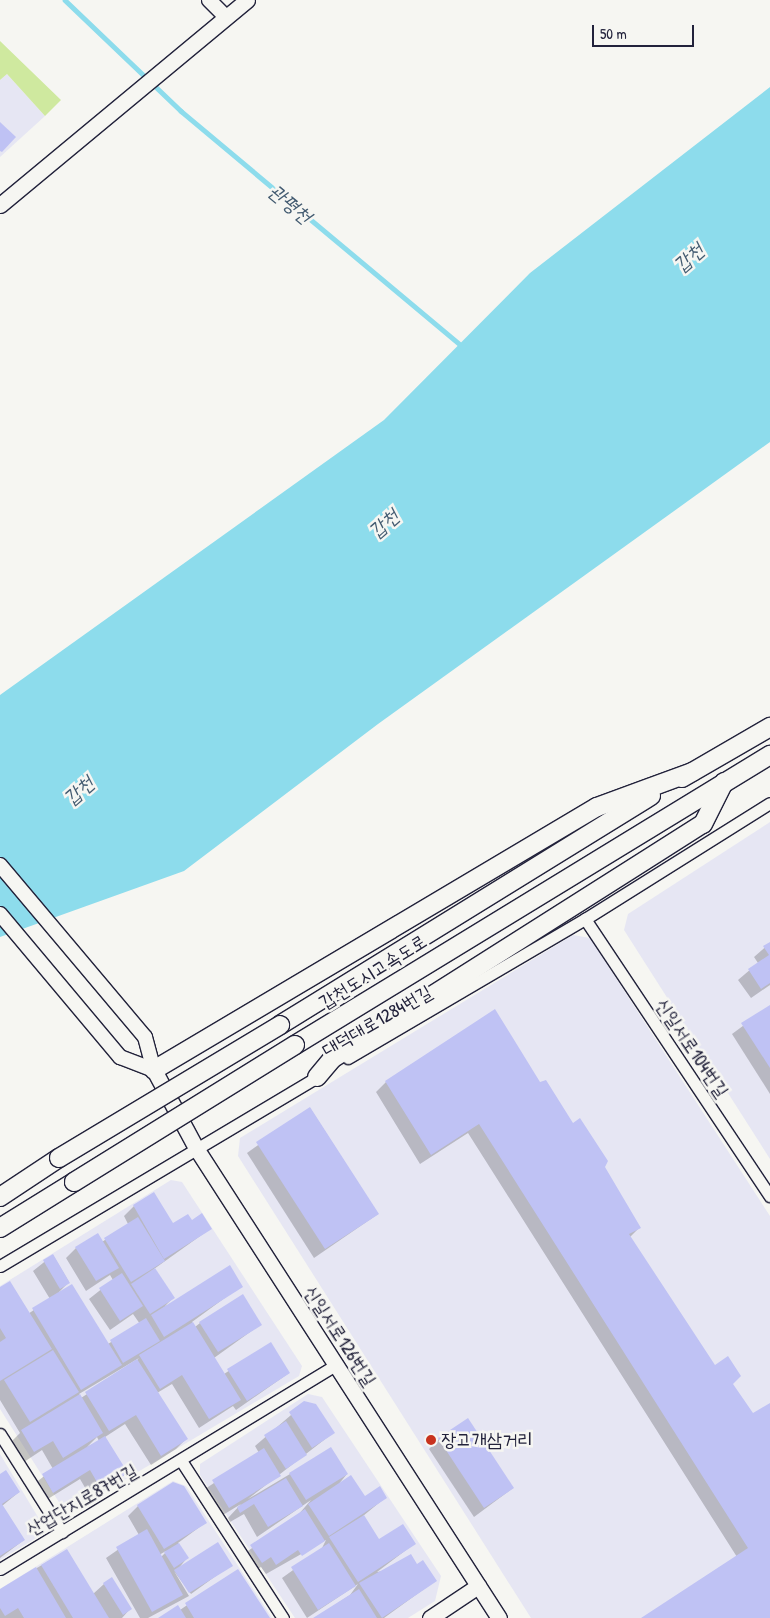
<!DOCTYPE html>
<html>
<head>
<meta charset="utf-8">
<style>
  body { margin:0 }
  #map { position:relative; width:770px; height:1618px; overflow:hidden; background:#f6f6f2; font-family:"Patrick Hand","Poor Story",sans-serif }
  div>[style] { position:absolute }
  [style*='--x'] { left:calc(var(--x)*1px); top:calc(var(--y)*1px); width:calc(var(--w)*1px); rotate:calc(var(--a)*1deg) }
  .built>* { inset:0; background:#e6e6f3 }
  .green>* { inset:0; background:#cfe99f }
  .water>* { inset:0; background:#8ddcec }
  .shadow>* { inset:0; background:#0003 }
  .stream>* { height:4.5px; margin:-2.25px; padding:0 2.25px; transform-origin:2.25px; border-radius:2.25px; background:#8ddcec }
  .building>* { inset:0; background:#bfc2f4 }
  .roads { filter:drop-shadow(1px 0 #22223b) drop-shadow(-1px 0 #22223b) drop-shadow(0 1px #22223b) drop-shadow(0 -1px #22223b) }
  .minor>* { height:11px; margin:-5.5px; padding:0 5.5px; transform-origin:5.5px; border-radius:5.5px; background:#f6f6f2 }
  .tertiary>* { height:14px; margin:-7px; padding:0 7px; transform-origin:7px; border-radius:7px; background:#f6f6f2 }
  .secondary>* { height:15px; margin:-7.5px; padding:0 7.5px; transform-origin:7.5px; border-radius:7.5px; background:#f6f6f2 }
  .trunk>* { height:18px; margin:-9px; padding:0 9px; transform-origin:9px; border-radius:9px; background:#f6f6f2 }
  .bridges { filter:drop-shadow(1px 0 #22223b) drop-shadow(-1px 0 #22223b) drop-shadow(0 1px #22223b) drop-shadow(0 -1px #22223b) }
  .trunk-bridge>* { height:18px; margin:-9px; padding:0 9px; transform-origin:9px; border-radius:9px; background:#f6f6f2 }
  .dots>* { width:14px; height:14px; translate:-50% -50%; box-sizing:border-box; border:2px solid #f6f6f2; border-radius:50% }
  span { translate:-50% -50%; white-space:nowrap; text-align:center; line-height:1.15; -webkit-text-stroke:5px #f6f6f2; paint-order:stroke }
  .street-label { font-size:19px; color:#22223b }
  .poi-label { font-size:19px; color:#22223b }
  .left { translate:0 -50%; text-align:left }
  .water-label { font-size:20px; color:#425a70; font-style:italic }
  .scale { position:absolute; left:592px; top:25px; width:102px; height:22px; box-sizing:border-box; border:2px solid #22223b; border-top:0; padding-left:6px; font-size:15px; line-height:18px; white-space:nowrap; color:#22223b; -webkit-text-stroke:4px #f6f6f2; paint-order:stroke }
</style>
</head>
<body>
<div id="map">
  <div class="built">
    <div style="clip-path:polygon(7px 74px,45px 116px,0 157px,0 80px)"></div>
    <div style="clip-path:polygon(770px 822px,770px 1159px,624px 930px,628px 914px)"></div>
    <div style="clip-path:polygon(573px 935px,590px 938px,770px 1216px,770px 1618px,531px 1618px,238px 1156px,240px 1138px)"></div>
    <div style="clip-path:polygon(171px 1180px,182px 1182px,302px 1366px,299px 1376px,74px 1510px,62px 1507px,0 1409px,0 1286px)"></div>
    <div style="clip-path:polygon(308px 1394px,322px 1397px,441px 1576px,435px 1601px,408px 1618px,295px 1618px,200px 1475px,200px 1464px)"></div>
    <div style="clip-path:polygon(0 1454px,41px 1522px,41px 1535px,0 1560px)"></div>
    <div style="clip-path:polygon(173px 1481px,186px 1486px,272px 1618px,0 1618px,0 1589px)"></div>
  </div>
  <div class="green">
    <div style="clip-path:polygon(0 41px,61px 100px,45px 116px,7px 74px,0 80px)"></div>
  </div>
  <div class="water">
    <div style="clip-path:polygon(770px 87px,770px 442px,378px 724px,184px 871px,0 937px,0 695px,384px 420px,530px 273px)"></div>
  </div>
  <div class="shadow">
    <div style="clip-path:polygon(770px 943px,770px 985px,751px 998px,738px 980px,758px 963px,754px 957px)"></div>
    <div style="clip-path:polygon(770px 1006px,770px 1094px,732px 1034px)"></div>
    <div style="clip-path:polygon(386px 1082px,540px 1083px,604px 1167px,639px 1228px,630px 1237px,714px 1366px,752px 1415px,770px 1404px,770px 1618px,643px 1618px,737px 1557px,468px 1133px,420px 1164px,376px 1092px)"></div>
    <div style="clip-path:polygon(310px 1108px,378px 1214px,314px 1258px,247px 1153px)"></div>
    <div style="clip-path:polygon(evenodd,134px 1206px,173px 1225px,192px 1222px,210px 1229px,154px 1269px,173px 1298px,165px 1306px,241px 1286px,192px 1322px,195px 1327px,200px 1323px,260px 1325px,214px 1358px,224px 1374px,270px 1344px,289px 1373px,236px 1410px,233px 1406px,199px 1428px,172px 1384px,157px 1393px,186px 1439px,176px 1449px,151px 1465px,125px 1424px,105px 1437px,126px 1473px,116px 1483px,91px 1498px,80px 1479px,43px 1502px,33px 1485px,53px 1469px,42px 1450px,24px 1462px,12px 1441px,20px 1433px,0 1400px,0 1288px,28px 1314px,50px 1299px,33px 1271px,53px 1255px,69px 1282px,59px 1292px,108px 1344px,140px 1324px,133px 1314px,110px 1330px,89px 1299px,113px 1280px,110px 1275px,86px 1291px,66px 1258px,76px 1248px,102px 1242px,128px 1224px,124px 1216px,134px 1206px,139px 1358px,134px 1363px,81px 1398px,79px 1394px,139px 1358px,134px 1206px,97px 1437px,99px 1441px,87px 1447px,97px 1437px)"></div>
    <div style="clip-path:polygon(305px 1403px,333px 1433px,248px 1499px,290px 1474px,347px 1474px,338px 1485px,365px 1498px,385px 1498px,363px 1516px,379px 1541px,414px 1544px,377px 1572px,417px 1566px,435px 1581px,384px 1618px,315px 1618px,350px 1595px,358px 1584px,307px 1618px,282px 1578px,321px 1550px,326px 1540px,266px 1574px,261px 1567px,252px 1572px,241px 1556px,298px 1515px,311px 1500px,257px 1537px,244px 1514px,230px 1522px,228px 1518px,241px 1504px,218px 1518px,202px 1491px,259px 1453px,255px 1446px)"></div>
    <div style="clip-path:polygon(439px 1439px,513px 1488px,474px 1517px,429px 1449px)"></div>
    <div style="clip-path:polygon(0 1476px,19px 1492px,2px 1506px,24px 1540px,0 1558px)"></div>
    <div style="clip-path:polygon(evenodd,138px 1506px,205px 1523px,178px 1543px,187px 1558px,178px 1569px,231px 1565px,191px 1594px,174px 1571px,189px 1596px,148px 1618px,140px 1618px,106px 1558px,139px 1535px,128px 1516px,138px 1506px,166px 1551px,166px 1552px,161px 1557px,159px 1555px,166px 1551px)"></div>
    <div style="clip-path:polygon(67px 1550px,93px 1594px,104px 1584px,130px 1609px,122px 1618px,0 1618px,0 1590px)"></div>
    <div style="clip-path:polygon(238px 1570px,269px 1618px,160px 1618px,180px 1610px)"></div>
  </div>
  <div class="stream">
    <div style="--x:65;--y:0;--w:161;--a:43.7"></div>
    <div style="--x:181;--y:111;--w:368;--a:39.9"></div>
  </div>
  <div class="building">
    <div style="clip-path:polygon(0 122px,16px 137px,2px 152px,0 151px)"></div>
    <div style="clip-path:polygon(770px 942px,770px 983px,761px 989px,748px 969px,769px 955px,763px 946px)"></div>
    <div style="clip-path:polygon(770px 1005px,770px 1068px,741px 1023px)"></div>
    <div style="clip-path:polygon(495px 1009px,540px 1082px,546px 1080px,573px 1123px,580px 1118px,608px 1161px,605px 1167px,641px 1228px,629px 1234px,715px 1365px,728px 1356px,741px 1376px,733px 1384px,753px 1413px,770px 1403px,770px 1618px,641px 1618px,748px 1548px,479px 1124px,431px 1155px,385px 1081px)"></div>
    <div style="clip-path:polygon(310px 1107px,379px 1214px,325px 1249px,256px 1142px)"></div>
    <div style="clip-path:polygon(154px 1192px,173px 1223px,188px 1214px,192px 1220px,202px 1213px,212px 1229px,164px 1259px,133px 1205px)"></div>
    <div style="clip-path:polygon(138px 1217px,165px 1261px,131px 1282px,104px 1238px)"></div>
    <div style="clip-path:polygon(98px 1233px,119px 1268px,96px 1281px,75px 1247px)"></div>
    <div style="clip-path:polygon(53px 1254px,70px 1283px,60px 1289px,43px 1260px)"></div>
    <div style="clip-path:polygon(230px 1265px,243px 1287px,164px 1337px,151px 1315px)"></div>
    <div style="clip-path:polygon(155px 1268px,175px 1298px,150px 1314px,131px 1284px)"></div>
    <div style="clip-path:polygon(122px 1273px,143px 1306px,120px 1321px,99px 1288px)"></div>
    <div style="clip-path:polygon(10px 1281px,52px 1349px,0 1381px,0 1342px,6px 1338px,0 1328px,0 1287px)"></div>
    <div style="clip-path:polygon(72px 1284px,122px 1365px,81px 1390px,32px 1308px)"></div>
    <div style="clip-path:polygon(243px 1294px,262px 1325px,218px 1352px,199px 1322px)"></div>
    <div style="clip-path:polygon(146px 1318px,160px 1341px,123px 1363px,110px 1340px)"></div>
    <div style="clip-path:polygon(193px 1322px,241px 1400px,209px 1419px,182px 1375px,160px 1389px,139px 1355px)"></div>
    <div style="clip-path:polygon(271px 1342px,290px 1373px,247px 1401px,227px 1369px)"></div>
    <div style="clip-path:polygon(53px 1350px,79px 1392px,30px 1422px,4px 1380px)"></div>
    <div style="clip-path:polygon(137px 1359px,188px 1439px,161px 1456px,136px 1415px,109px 1431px,85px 1392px)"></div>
    <div style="clip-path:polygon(80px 1394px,103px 1433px,63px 1458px,53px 1441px,34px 1452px,21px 1430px)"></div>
    <div style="clip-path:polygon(304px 1401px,316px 1404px,335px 1433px,312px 1448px,289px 1412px)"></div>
    <div style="clip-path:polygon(468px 1418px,514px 1488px,484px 1508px,438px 1438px)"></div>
    <div style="clip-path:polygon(286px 1421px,307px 1455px,286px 1469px,264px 1435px)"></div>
    <div style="clip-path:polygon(105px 1436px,128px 1473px,101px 1489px,90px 1470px,53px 1493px,42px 1474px)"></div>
    <div style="clip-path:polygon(331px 1447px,348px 1474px,306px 1500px,289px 1473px)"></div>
    <div style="clip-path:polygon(264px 1448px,281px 1476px,229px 1508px,212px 1480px)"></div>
    <div style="clip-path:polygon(6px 1470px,20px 1492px,2px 1504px,25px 1540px,0 1556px,0 1474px)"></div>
    <div style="clip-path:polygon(351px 1475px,365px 1496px,380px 1486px,387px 1498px,329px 1536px,308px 1504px)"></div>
    <div style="clip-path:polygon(286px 1478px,303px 1506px,268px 1527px,254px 1504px,240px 1513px,237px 1507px)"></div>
    <div style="clip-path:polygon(173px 1482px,184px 1486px,207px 1523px,164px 1549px,137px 1505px)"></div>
    <div style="clip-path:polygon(305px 1509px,325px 1541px,302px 1556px,298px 1550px,276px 1565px,271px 1557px,262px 1563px,250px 1545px)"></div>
    <div style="clip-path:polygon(364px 1515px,379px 1539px,403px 1524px,416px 1544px,358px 1582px,329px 1537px)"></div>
    <div style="clip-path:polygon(147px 1529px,183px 1595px,152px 1612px,116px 1547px)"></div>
    <div style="clip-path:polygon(218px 1542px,233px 1566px,189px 1593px,174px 1570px)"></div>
    <div style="clip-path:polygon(179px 1543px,189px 1558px,174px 1568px,164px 1552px)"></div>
    <div style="clip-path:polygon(329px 1543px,356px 1586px,318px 1610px,291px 1567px)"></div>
    <div style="clip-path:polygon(67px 1549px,109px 1618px,73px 1618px,41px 1565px)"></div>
    <div style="clip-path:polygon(411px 1554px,417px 1564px,423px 1560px,437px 1581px,382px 1618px,359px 1583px)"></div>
    <div style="clip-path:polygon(36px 1567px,66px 1618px,24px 1618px,18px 1608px,5px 1616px,0 1608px,0 1589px)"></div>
    <div style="clip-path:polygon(238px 1569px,270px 1618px,194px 1618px,185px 1603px)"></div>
    <div style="clip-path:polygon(112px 1577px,132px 1609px,123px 1615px,103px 1583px)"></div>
    <div style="clip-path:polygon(359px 1589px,377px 1618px,313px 1618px)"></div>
    <div style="clip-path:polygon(178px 1605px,186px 1618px,158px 1618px)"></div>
  </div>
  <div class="roads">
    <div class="minor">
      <div style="--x:585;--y:919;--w:333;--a:56.3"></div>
      <div style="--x:348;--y:1058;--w:275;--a:-30.4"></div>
      <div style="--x:585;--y:919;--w:218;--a:-32.1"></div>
      <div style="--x:0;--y:1266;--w:375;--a:-30.8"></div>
      <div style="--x:0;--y:1434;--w:116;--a:57.7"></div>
      <div style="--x:182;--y:1462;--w:186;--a:57.1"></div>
      <div style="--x:0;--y:1569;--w:392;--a:-31.3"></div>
    </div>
    <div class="tertiary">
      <div style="--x:209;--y:0;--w:23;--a:45"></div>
      <div style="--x:0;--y:865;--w:225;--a:49.9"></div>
      <div style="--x:145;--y:1037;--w:34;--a:75"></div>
      <div style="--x:0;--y:914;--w:187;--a:50"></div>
      <div style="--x:120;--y:1057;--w:36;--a:21"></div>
    </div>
    <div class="secondary">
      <div style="--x:0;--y:205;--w:321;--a:-39.7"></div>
      <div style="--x:154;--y:1070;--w:89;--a:61.7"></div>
      <div style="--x:196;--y:1148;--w:559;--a:57.19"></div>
      <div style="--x:430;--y:1618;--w:58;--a:-33.7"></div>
    </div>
    <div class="trunk">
      <div style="--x:682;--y:778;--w:102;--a:-30.1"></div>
      <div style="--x:280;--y:1025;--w:436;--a:-31.7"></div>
      <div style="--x:295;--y:1045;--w:557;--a:-31.41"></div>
      <div style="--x:154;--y:1070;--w:515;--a:-30.7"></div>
      <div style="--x:597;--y:807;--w:101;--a:-20.2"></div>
      <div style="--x:317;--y:1077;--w:23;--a:-50"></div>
      <div style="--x:332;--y:1059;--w:439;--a:-32.4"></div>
      <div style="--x:703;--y:824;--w:47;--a:-63.4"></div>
      <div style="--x:0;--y:1197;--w:71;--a:-33.5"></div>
      <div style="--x:0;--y:1228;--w:87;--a:-31.9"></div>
    </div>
  </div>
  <div class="bridges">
    <div class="trunk-bridge">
      <div style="--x:59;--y:1158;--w:258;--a:-31"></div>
      <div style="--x:74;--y:1182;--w:260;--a:-31.8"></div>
    </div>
  </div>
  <div class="dots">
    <div style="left:431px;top:1440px;background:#c8321e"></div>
  </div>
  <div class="street-label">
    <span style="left:373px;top:972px;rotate:-32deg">갑천도시고속도로</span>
    <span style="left:377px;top:1021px;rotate:-30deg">대덕대로1284번길</span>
    <span style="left:692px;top:1048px;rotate:56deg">신일서로104번길</span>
    <span style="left:340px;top:1336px;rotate:57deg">신일서로126번길</span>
    <span style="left:82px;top:1500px;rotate:-30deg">산업단지로87번길</span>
  </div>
  <div class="poi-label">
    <span class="left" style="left:441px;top:1440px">장고개삼거리</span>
  </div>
  <div class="water-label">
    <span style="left:291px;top:203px;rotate:40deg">관평천</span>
    <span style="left:688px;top:257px;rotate:-41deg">갑천</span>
    <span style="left:383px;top:523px;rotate:-41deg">갑천</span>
    <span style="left:78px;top:790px;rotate:-41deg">갑천</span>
  </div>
  <div class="scale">50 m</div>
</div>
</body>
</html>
